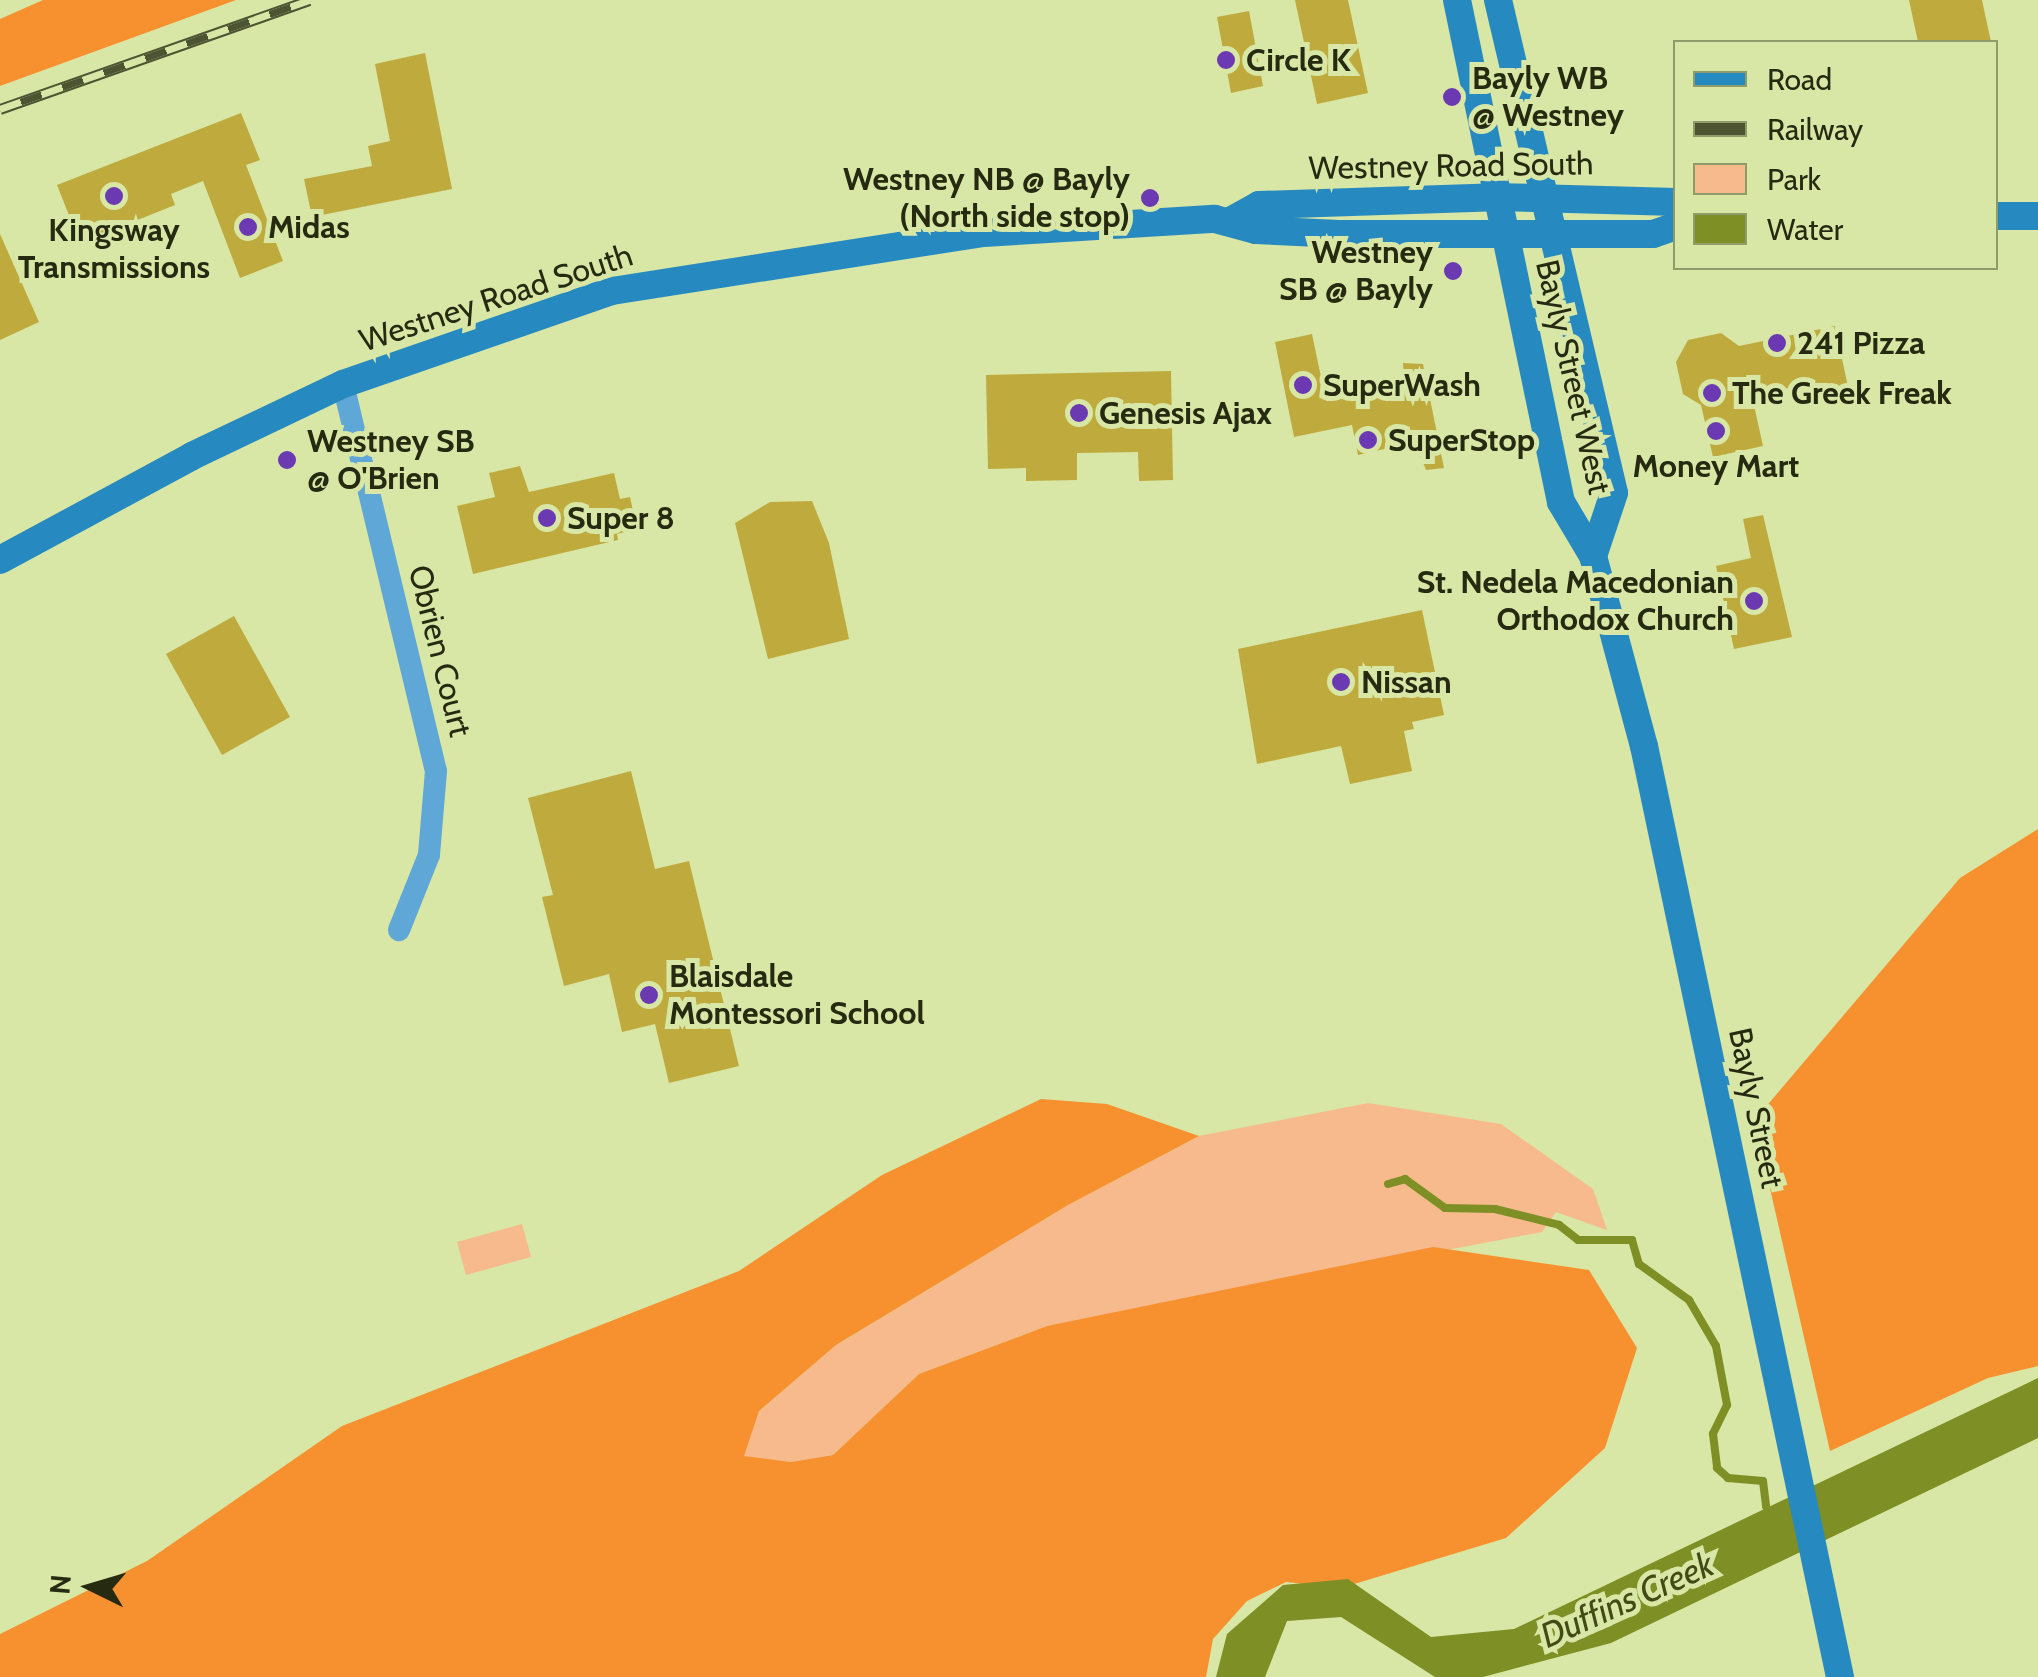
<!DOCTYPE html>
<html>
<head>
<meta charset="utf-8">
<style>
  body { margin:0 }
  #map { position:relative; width:2038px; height:1677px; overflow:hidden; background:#d8e6a6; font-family:Cabin,sans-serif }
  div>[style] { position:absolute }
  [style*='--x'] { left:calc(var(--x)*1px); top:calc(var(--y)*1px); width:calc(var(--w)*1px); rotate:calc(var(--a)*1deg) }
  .green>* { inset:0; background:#f6ba8c }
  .forest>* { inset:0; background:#f79130 }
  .water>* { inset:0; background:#7e8f25 }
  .stream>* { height:8px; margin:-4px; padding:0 4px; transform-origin:4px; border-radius:4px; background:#7e8f25 }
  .building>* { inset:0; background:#bfab3d }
  .minor>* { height:22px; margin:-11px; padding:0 11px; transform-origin:11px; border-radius:11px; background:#5fa7d6 }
  .secondary>* { height:28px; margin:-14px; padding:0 14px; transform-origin:14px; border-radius:14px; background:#2689bf }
  .rail>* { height:11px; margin-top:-5.5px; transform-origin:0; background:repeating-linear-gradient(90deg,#d8e6a6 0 22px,#4d5432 0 44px); box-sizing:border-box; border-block:2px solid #4d5432 }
  .dots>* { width:28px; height:28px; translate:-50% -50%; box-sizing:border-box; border:5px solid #d8e6a6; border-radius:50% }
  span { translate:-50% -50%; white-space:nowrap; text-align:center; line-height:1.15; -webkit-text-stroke:10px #d8e6a6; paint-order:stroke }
  .poi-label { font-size:32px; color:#252a11; font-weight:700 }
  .left { translate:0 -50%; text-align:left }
  .right { translate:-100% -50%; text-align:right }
  .street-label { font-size:32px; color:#252a11 }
  .water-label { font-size:35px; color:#424b15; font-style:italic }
  .legend { position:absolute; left:1673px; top:40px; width:325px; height:230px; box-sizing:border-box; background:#d8e6a6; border:2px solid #909b6a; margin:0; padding:12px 18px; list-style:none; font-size:30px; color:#252a11 }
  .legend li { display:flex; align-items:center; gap:20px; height:50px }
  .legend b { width:50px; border:2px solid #909b6a }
  .north { position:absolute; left:40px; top:1537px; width:100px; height:100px; -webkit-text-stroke:8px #d8e6a6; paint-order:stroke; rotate:275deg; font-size:28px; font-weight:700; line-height:40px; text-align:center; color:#252a11 }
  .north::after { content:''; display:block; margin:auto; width:35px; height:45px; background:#252a11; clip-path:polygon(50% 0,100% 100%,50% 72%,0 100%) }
</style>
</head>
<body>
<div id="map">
  <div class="green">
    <div style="clip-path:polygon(1368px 1103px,1501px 1124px,1593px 1189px,1607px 1230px,1556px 1212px,1542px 1232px,1047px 1326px,919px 1374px,833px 1455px,791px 1462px,743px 1456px,759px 1411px,836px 1345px,1068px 1205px,1199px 1136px)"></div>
    <div style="clip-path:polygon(522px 1224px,531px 1257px,466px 1275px,457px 1242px)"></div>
  </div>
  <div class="forest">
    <div style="clip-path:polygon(43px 0,236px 0,0 86px,0 19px)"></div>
    <div style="clip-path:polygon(2038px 829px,2038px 1366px,1988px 1378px,1830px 1451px,1758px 1136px,1764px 1109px,1960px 878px)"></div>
    <div style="clip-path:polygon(1041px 1099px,1107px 1104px,1199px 1136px,1068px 1205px,836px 1345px,759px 1411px,744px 1456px,791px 1462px,833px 1455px,919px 1374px,1047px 1326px,1433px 1247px,1589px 1270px,1637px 1348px,1605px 1448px,1506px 1538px,1341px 1588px,1286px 1582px,1247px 1601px,1213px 1639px,1206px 1677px,0 1677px,0 1634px,147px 1561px,342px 1426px,739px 1271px,882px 1175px)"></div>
  </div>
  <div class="water">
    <div style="clip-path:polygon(2038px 1378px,2038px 1438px,1611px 1643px,1483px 1677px,1435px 1677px,1341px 1617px,1287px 1621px,1265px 1677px,1216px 1677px,1227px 1634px,1283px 1585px,1348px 1579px,1431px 1637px,1514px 1629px)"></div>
  </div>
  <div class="stream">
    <div style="--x:1388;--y:1184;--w:18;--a:-16"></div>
    <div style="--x:1405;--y:1179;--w:49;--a:35.9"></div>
    <div style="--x:1445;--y:1208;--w:50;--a:1.1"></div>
    <div style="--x:1495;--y:1209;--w:66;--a:14"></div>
    <div style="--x:1559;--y:1225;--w:24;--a:38"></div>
    <div style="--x:1578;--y:1240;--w:54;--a:0"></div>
    <div style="--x:1632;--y:1240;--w:25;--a:74"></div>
    <div style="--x:1639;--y:1264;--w:62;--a:35.8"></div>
    <div style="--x:1689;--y:1300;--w:53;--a:59.6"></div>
    <div style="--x:1716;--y:1346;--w:60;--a:79.4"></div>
    <div style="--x:1727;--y:1405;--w:32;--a:116"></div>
    <div style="--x:1713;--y:1434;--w:34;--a:83"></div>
    <div style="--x:1717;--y:1468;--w:15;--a:42"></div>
    <div style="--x:1728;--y:1478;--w:35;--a:5"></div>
    <div style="--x:1763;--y:1481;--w:26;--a:83"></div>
  </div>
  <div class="building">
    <div style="clip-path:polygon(1295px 0,1348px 0,1368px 93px,1317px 104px)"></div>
    <div style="clip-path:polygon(1909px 0,1982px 0,1991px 42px,1918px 42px)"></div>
    <div style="clip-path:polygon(1249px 11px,1263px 86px,1231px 93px,1217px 17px)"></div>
    <div style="clip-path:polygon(425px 53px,452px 189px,312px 217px,304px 179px,372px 166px,368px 146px,390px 141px,375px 64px)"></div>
    <div style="clip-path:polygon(241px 113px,260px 160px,246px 165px,283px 261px,240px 278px,203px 181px,171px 194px,175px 205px,80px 243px,57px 185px)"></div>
    <div style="clip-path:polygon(0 234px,39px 322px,0 340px)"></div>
    <div style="clip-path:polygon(1835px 326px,1848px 387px,1800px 397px,1798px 386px,1752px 396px,1763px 446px,1713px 457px,1701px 405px,1683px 394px,1676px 362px,1688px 340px,1721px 333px,1739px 346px)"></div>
    <div style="clip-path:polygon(1312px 334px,1326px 401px,1405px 391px,1403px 363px,1423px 364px,1444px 468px,1426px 470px,1415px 442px,1358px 455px,1352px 425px,1294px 437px,1275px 342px)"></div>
    <div style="clip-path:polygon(1171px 371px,1173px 480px,1139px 481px,1138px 452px,1077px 453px,1077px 480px,1026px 481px,1026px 468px,988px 469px,986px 375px)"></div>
    <div style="clip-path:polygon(520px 466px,529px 492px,614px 473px,620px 499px,630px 497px,637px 529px,617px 534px,618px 540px,473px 574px,457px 506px,495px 497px,489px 473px)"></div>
    <div style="clip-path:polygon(812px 501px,829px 543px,849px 639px,768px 659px,735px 523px,770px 502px)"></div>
    <div style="clip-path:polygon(1763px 515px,1792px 637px,1734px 649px,1716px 566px,1751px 558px,1743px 519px)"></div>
    <div style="clip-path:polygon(1422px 610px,1444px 715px,1412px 722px,1414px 729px,1404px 731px,1412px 771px,1350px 784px,1341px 746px,1257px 764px,1238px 649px)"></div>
    <div style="clip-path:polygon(234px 616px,290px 717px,222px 755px,166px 654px)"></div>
    <div style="clip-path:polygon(631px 771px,655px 869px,689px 861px,739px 1066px,669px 1083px,655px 1024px,622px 1032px,609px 974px,564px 986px,542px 897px,553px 895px,528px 798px)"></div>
  </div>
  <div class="minor">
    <div style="--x:343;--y:384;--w:398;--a:76.5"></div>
    <div style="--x:436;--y:771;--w:84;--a:94.8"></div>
    <div style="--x:429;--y:855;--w:81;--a:111.8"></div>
  </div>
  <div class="secondary">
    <div style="--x:1457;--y:0;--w:513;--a:78.3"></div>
    <div style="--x:1561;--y:502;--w:63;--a:59.3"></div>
    <div style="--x:1593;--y:556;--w:197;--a:75"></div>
    <div style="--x:1644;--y:746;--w:951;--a:78.11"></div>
    <div style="--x:1498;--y:0;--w:506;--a:76.76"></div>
    <div style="--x:1614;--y:493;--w:66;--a:108.4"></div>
    <div style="--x:1996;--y:216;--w:42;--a:0"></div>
    <div style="--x:1232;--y:220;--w:31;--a:-29"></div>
    <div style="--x:1259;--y:205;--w:236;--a:-1.9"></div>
    <div style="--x:1495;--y:197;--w:181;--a:1.6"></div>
    <div style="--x:0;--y:560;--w:218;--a:-28.4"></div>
    <div style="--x:192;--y:456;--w:167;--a:-25.5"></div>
    <div style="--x:343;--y:384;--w:285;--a:-19.1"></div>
    <div style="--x:612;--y:291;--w:376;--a:-8.9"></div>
    <div style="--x:983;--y:233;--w:232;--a:-3.5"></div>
    <div style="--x:1215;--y:219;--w:42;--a:15"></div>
    <div style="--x:1256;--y:230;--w:83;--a:2.8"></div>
    <div style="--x:1339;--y:234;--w:314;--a:0"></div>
    <div style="--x:1653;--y:234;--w:24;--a:-19"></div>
  </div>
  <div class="rail">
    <div style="--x:0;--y:109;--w:328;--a:-19.4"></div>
  </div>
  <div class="dots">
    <div style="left:1226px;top:60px;background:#6b39b1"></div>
    <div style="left:1452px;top:97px;background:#6b39b1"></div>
    <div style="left:114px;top:196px;background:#6b39b1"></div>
    <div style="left:1150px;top:198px;background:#6b39b1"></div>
    <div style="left:248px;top:227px;background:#6b39b1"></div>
    <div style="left:1453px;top:271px;background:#6b39b1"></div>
    <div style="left:1777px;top:343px;background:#6b39b1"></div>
    <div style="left:1303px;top:385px;background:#6b39b1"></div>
    <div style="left:1712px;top:393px;background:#6b39b1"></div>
    <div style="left:1079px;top:413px;background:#6b39b1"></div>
    <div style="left:1716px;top:431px;background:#6b39b1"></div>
    <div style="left:1368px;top:440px;background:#6b39b1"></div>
    <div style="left:287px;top:460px;background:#6b39b1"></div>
    <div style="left:547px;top:518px;background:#6b39b1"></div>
    <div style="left:1754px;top:601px;background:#6b39b1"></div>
    <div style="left:1341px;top:682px;background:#6b39b1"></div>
    <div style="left:649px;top:995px;background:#6b39b1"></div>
  </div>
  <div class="poi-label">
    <span class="left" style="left:1246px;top:60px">Circle K</span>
    <span class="left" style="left:1472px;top:97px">Bayly WB<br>@ Westney</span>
    <span class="right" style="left:1130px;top:198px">Westney NB @ Bayly<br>(North side stop)</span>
    <span class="left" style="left:268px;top:227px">Midas</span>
    <span style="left:114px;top:249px">Kingsway<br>Transmissions</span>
    <span class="right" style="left:1433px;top:271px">Westney<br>SB @ Bayly</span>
    <span class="left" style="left:1797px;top:343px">241 Pizza</span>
    <span class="left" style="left:1323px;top:385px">SuperWash</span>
    <span class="left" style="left:1732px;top:393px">The Greek Freak</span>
    <span class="left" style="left:1099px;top:413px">Genesis Ajax</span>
    <span class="left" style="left:1388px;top:440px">SuperStop</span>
    <span class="left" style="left:307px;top:460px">Westney SB<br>@ O'Brien</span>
    <span style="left:1716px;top:466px">Money Mart</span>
    <span class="left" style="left:567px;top:518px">Super 8</span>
    <span class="right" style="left:1734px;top:601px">St. Nedela Macedonian<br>Orthodox Church</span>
    <span class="left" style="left:1361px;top:682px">Nissan</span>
    <span class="left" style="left:669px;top:995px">Blaisdale<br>Montessori School</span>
  </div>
  <div class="street-label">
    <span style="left:1451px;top:166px;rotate:-1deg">Westney Road South</span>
    <span style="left:496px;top:298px;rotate:-18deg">Westney Road South</span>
    <span style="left:1573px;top:377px;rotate:77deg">Bayly Street West</span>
    <span style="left:440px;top:651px;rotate:76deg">Obrien Court</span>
    <span style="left:1756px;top:1108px;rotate:78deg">Bayly Street</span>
  </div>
  <div class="water-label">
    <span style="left:1627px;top:1600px;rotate:-24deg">Duffins Creek</span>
  </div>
  <ul class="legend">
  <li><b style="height:12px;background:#2689bf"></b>Road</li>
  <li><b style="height:12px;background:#4d5432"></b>Railway</li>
  <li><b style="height:28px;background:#f6ba8c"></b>Park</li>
  <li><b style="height:28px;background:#7e8f25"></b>Water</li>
  </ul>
  <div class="north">N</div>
</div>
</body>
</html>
